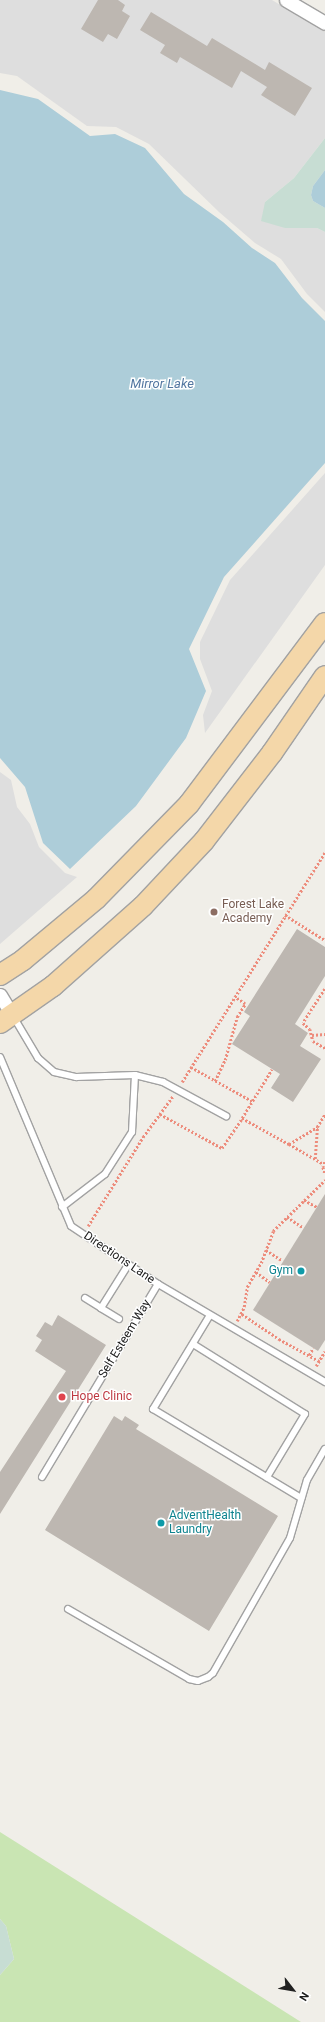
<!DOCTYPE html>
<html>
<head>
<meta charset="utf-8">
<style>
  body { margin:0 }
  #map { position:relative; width:325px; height:2022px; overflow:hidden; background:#f0eee8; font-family:Roboto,sans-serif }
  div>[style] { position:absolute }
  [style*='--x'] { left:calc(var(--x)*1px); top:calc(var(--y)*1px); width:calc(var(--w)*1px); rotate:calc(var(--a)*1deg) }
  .residential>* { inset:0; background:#dedede }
  .grass>* { inset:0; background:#c9e5b3 }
  .wetland>* { inset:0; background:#c7ddd3 }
  .water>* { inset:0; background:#adcdd9 }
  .building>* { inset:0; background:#bdb7b1 }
  .path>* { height:2.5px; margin-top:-1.25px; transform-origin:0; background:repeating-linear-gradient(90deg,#ed8c7c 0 2px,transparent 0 4px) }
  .roads { filter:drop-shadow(1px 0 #a2a2a2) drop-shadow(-1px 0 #a2a2a2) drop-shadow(0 1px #a2a2a2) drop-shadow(0 -1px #a2a2a2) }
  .lane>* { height:6px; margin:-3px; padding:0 3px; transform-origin:3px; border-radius:3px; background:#fff }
  .street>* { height:13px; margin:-6.5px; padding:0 6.5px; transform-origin:6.5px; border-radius:6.5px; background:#fff }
  .primary>* { height:20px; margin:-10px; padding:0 10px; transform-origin:10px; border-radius:10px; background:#f4d7a9 }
  .dots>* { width:11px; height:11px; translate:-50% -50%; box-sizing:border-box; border:2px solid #fff; border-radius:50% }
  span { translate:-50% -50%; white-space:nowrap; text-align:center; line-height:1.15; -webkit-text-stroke:3px #fff; paint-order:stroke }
  .education-label { font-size:12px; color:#785e54 }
  .left { translate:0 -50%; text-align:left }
  .street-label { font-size:12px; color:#212121 }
  .culture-label { font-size:12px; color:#0d838f }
  .right { translate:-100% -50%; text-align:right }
  .health-label { font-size:12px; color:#be3a42 }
  .water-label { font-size:13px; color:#5276a0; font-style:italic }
  .north { position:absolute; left:273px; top:1970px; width:40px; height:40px; -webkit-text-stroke:3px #fff; paint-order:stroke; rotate:121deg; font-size:11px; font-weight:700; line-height:16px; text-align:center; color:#212121 }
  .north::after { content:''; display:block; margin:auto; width:14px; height:18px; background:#212121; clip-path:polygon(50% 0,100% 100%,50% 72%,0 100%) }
</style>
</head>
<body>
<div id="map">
  <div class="residential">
    <div style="clip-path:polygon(0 0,272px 0,325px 32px,325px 138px,294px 178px,265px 202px,285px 228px,317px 228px,325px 232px,325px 312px,307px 294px,281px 259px,255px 243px,219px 212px,149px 144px,116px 127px,87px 126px,17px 76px,0 73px)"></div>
    <div style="clip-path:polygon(325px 473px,325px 565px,205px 733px,203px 715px,212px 691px,200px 659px,200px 642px,230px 580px)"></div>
    <div style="clip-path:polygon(0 772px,11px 780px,17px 807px,30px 824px,39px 847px,65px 873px,77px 877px,0 944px)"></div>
  </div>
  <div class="grass">
    <div style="clip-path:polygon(0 1832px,301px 2022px,0 2022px,0 1975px,14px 1959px,6px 1926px,0 1919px)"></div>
  </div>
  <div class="wetland">
    <div style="clip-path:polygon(325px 138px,325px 170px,313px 186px,311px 195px,313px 201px,325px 208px,325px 232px,317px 228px,285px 228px,261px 221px,265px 202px,294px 178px)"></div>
    <div style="clip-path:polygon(0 1919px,6px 1926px,14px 1959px,0 1975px)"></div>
  </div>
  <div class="water">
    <div style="clip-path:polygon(0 90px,38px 99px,90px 136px,115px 134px,145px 148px,184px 194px,223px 222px,252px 248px,275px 263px,302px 298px,325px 321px,325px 463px,224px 577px,189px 649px,206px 691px,186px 738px,136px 806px,70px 869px,43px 843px,25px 787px,0 758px)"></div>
    <div style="clip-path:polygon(325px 170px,325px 208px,313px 201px,311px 195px,313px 186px)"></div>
  </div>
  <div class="building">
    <div style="clip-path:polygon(98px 0,118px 0,125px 5px,122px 11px,130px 16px,117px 39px,108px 34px,103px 42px,81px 29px)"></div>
    <div style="clip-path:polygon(151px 12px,207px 46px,212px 38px,265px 70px,269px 62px,312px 88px,295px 116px,261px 95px,267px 87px,241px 71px,232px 88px,180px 57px,177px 63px,160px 53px,165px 45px,140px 30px)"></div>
    <div style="clip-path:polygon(297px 929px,325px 947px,325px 976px,295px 1024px,308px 1033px,300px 1046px,321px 1059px,293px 1102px,271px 1088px,280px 1074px,232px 1044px,250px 1016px,244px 1012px)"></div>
    <div style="clip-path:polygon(325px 1194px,325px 1340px,318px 1351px,253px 1310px)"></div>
    <div style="clip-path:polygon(58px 1315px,106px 1345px,0 1514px,0 1472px,66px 1371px,35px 1351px,42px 1340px,36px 1336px,45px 1322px,52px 1326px)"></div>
    <div style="clip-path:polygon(114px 1416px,122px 1421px,125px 1416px,139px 1425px,136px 1429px,278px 1516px,209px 1631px,45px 1530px)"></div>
  </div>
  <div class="path">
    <div style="--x:285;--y:915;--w:47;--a:32"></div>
    <div style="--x:325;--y:989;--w:40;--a:122.9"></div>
    <div style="--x:303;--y:1023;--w:9;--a:41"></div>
    <div style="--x:310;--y:1029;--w:12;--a:76"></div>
    <div style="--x:313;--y:1041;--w:14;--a:30"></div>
    <div style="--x:312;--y:1035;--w:13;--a:-4"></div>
    <div style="--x:191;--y:1067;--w:70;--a:29.1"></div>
    <div style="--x:215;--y:1081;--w:23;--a:-65"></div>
    <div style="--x:225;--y:1060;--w:45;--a:-74.4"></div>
    <div style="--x:237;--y:1017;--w:15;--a:-58"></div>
    <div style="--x:245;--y:1004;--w:12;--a:-145"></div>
    <div style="--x:182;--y:1082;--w:271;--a:-58.1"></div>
    <div style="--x:160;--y:1114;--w:71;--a:28.7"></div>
    <div style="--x:222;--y:1148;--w:36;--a:-56"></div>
    <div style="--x:242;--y:1118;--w:54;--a:29"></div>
    <div style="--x:289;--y:1144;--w:33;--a:-31"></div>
    <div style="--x:317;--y:1127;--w:15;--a:-58"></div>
    <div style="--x:242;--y:1118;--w:57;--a:-58.5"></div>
    <div style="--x:289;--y:1144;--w:39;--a:30"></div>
    <div style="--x:315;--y:1159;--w:31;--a:-86"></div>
    <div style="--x:325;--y:1162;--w:5;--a:112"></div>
    <div style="--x:323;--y:1167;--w:6;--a:72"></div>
    <div style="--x:304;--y:1200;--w:15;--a:28"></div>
    <div style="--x:287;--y:1217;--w:20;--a:33"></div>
    <div style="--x:88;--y:1226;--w:105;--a:-58.3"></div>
    <div style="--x:143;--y:1137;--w:51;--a:-53.8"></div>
    <div style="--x:266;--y:1250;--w:20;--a:33"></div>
    <div style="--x:256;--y:1272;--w:17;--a:36"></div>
    <div style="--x:242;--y:1314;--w:45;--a:34"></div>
    <div style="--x:279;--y:1339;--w:46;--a:28.8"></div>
    <div style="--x:237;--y:1321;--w:16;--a:-63"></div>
    <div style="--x:244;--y:1307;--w:20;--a:-81"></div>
    <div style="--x:247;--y:1287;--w:28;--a:-60"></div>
    <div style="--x:261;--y:1263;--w:34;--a:-69"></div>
    <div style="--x:273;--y:1231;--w:73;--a:-44.4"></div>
    <div style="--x:309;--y:1355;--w:8;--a:-60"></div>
    <div style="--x:316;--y:1366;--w:17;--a:-59"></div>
  </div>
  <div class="roads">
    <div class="lane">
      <div style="--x:13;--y:1016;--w:49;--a:59.2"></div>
      <div style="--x:38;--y:1058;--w:21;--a:41"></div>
      <div style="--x:54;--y:1072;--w:23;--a:13"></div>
      <div style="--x:76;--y:1077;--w:59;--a:-1.9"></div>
      <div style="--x:135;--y:1075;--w:29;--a:14"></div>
      <div style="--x:163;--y:1082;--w:72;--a:28.4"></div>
      <div style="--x:0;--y:1057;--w:183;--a:67.2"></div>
      <div style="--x:71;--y:1226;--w:105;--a:33.7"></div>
      <div style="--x:158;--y:1284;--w:194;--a:30.4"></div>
      <div style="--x:62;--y:1207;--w:54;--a:-37.5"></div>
      <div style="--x:105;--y:1174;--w:50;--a:-57.3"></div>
      <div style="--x:132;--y:1132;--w:57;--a:-87"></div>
      <div style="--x:85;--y:1298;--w:19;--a:32"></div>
      <div style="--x:210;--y:1315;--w:110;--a:121.2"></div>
      <div style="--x:153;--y:1409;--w:173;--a:31"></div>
      <div style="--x:119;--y:1319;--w:21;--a:-149"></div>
      <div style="--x:101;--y:1308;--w:51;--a:-57.9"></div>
      <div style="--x:193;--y:1344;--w:132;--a:32"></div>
      <div style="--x:305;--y:1414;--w:74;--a:121.1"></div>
      <div style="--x:42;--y:1477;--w:225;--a:-59"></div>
      <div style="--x:68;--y:1609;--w:140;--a:30"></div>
      <div style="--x:189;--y:1679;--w:9;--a:13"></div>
      <div style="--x:198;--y:1681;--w:11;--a:-22"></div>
      <div style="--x:208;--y:1677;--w:6;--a:-39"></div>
      <div style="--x:213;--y:1673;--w:155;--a:-60.3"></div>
      <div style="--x:290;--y:1538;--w:60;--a:-73.7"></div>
      <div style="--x:307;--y:1480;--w:36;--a:-60"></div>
    </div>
    <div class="street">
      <div style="--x:286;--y:0;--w:45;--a:30.5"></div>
      <div style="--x:0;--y:995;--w:23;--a:59"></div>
    </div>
    <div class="primary">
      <div style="--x:0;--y:975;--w:27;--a:-33"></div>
      <div style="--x:23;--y:960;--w:95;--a:-39.9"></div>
      <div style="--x:96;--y:899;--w:133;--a:-45.6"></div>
      <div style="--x:189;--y:804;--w:226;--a:-53.1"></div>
      <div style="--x:0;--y:1023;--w:65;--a:-34.9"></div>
      <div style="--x:53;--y:986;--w:120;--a:-41.6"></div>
      <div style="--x:143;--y:906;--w:89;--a:-46.8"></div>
      <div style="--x:204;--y:841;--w:111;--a:-52.3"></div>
      <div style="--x:272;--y:753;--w:93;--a:-55.5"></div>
    </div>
  </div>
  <div class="dots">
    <div style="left:214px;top:912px;background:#8d6e63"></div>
    <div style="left:301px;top:1271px;background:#0f9aa8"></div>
    <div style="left:62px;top:1397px;background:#e0444e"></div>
    <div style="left:161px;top:1523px;background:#0f9aa8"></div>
  </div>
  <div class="education-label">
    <span class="left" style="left:222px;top:912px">Forest Lake<br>Academy</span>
  </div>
  <div class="street-label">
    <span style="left:119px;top:1258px;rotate:34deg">Directions Lane</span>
    <span style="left:125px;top:1339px;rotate:-59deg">Self Esteem Way</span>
  </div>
  <div class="culture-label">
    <span class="right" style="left:293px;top:1271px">Gym</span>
    <span class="left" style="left:169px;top:1523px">AdventHealth<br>Laundry</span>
  </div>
  <div class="health-label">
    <span class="left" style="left:71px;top:1397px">Hope Clinic</span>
  </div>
  <div class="water-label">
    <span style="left:162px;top:384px">Mirror Lake</span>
  </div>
  <div class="north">N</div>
</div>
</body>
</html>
